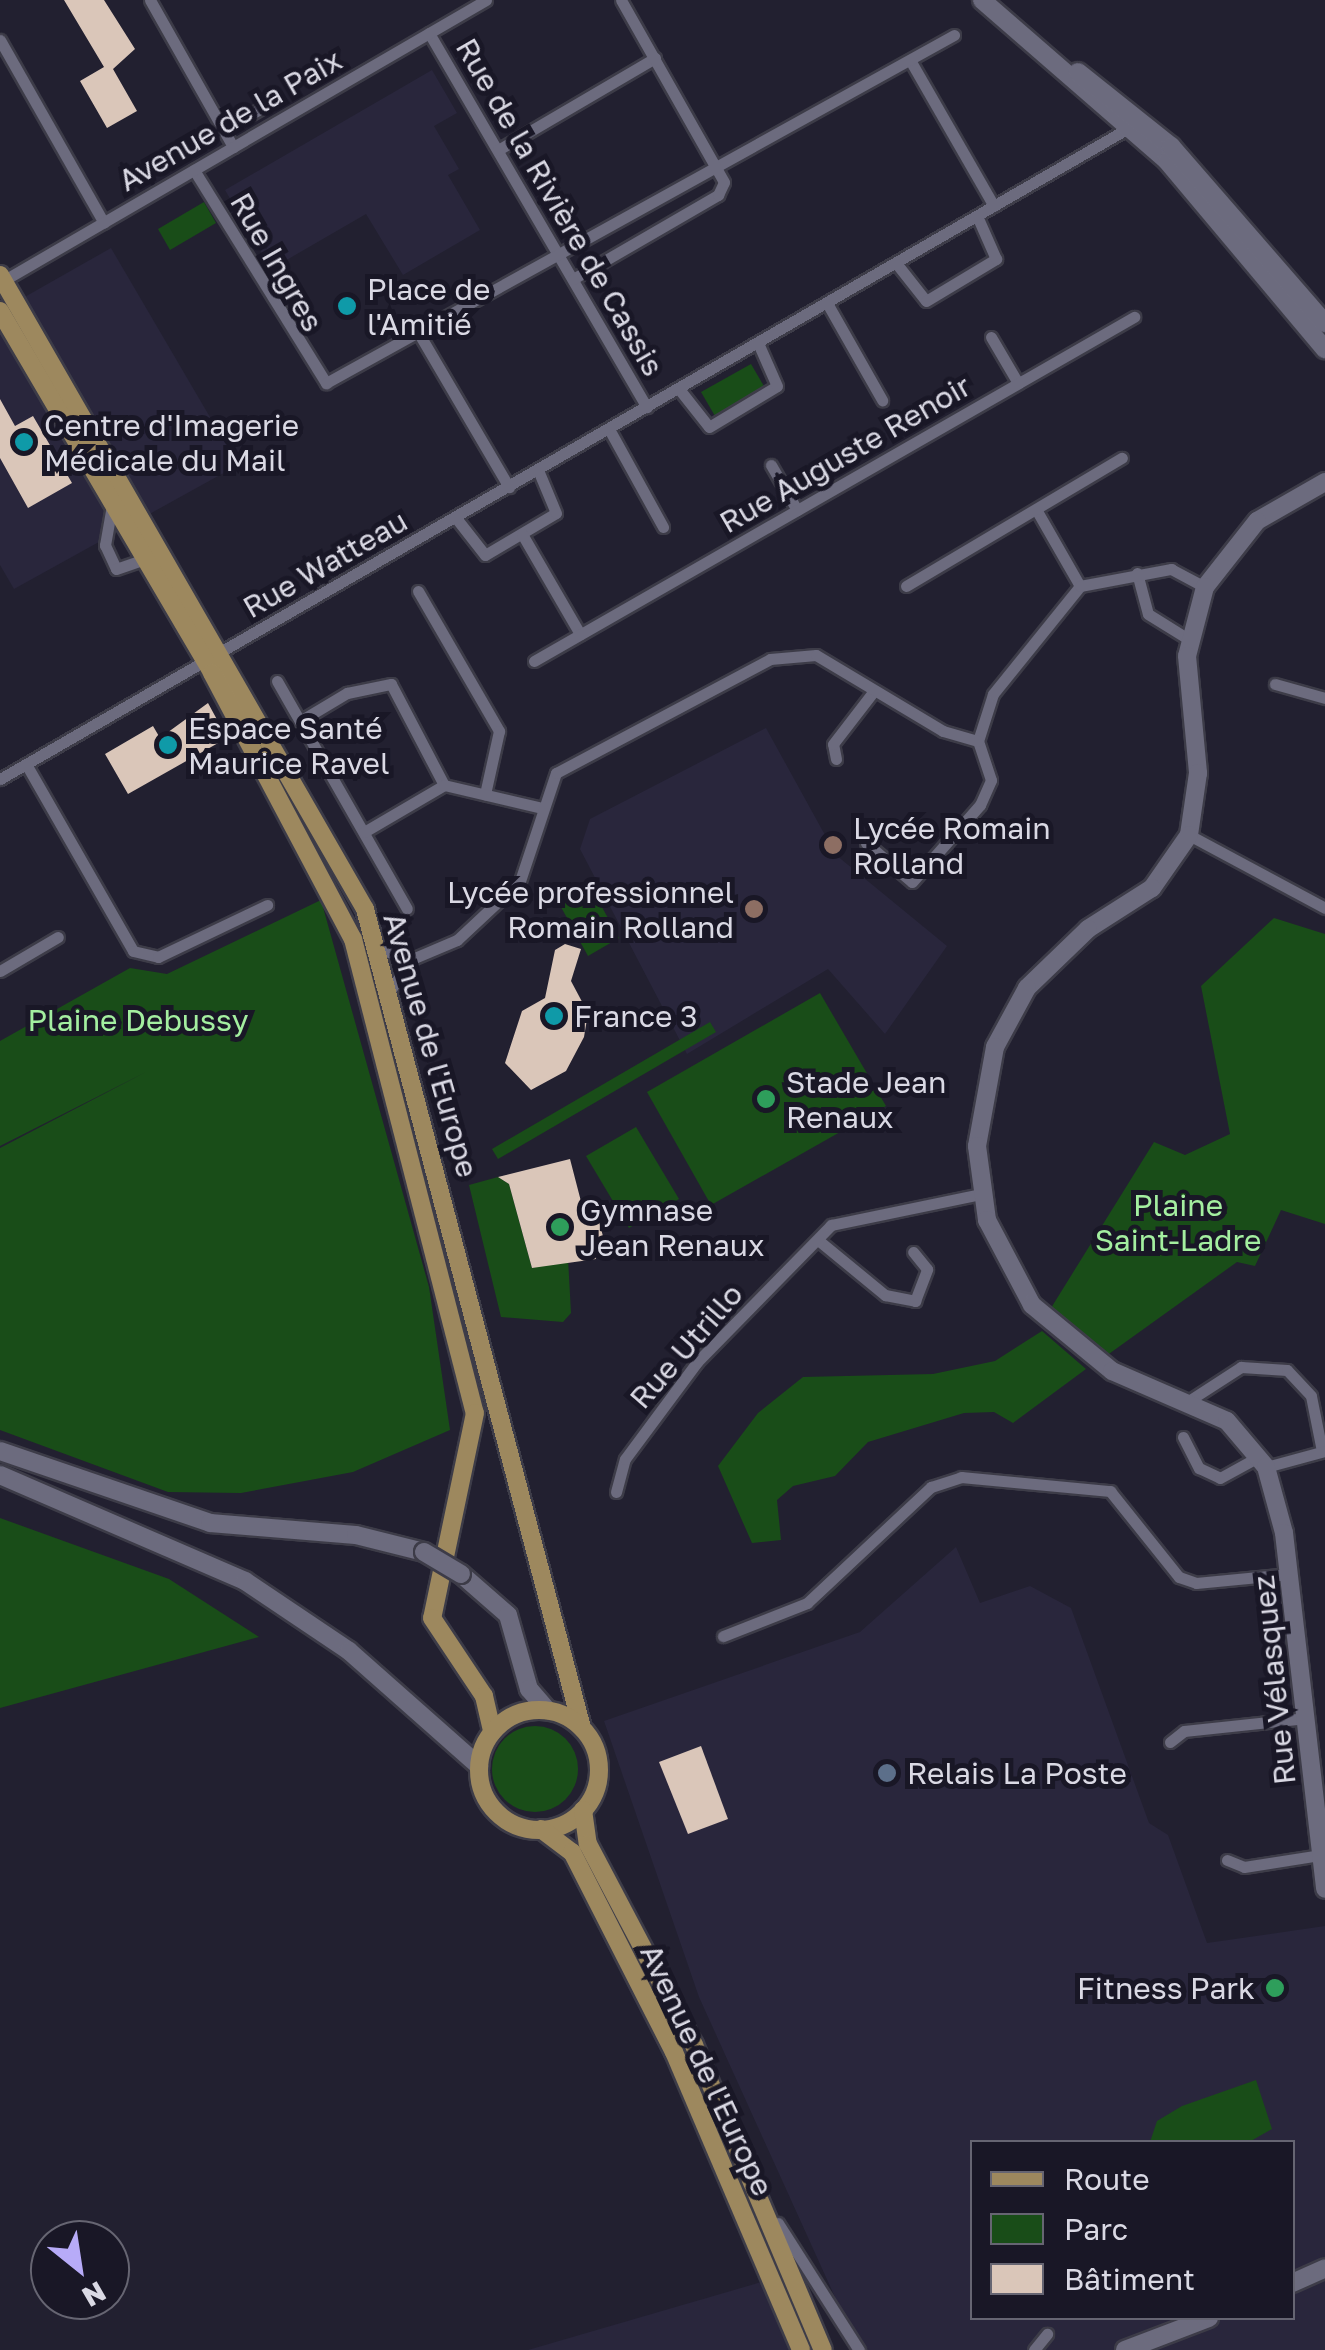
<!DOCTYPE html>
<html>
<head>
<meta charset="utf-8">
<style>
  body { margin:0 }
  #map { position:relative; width:1325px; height:2350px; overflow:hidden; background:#222030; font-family:"Golos Text",sans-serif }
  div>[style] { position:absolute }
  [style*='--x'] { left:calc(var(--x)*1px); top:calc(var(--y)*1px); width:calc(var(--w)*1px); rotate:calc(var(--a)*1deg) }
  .built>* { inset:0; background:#29263c }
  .green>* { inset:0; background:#194d18 }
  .round { border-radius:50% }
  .building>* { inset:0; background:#dac6b9 }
  .roads { filter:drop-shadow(2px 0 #3d3c48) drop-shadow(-2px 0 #3d3c48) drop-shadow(0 2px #3d3c48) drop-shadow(0 -2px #3d3c48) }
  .street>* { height:11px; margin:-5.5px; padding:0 5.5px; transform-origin:5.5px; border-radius:5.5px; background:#6c6b7e }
  .secondary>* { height:18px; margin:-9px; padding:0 9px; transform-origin:9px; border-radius:9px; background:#6c6b7e }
  .primary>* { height:18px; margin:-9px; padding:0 9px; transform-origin:9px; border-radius:9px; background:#9d885e }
  .primary>.ring { margin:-9px; padding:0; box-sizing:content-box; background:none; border:18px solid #9d885e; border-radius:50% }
  .bridges { filter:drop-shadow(2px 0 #3d3c48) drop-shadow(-2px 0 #3d3c48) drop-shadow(0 2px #3d3c48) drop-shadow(0 -2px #3d3c48) }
  .secondary-bridge>* { height:18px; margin:-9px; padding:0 9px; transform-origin:9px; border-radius:9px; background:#6c6b7e }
  .dots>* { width:28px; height:28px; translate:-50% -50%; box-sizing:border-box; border:5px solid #191726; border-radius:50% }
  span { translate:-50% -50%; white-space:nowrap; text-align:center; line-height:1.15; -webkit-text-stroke:10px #191726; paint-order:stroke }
  .street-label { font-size:30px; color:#dad9e4 }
  .poi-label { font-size:30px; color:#dad9e4 }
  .left { translate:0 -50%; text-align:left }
  .right { translate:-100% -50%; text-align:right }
  .park-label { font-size:30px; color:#a4efa0 }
  .legend { position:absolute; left:970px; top:2140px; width:325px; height:180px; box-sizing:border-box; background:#191726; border:2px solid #666572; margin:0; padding:12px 18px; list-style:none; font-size:30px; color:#dad9e4 }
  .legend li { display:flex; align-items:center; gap:20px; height:50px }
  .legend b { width:50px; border:2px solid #666572 }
  .north { position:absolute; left:30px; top:2220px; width:100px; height:100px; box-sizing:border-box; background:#191726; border:2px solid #666572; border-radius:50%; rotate:150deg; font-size:28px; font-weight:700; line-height:40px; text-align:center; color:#dad9e4 }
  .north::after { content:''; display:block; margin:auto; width:35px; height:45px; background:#b7abf8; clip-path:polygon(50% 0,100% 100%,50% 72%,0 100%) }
</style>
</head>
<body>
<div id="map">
  <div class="built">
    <div style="clip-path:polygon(432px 70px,457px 113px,434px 126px,459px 169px,448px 175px,480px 230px,403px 275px,366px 214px,271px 269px,225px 190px)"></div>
    <div style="clip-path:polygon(111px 248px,238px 465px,14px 589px,0 565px,0 311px)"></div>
    <div style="clip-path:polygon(766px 728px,836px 855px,947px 946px,885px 1034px,828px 969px,687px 1054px,580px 849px,590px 819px)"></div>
    <div style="clip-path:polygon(evenodd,956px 1547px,980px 1603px,1030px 1586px,1071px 1608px,1149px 1823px,1168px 1835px,1207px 1943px,1325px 1926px,1325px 2350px,859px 2350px,699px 1997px,604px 1721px,860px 1632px,956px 1547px,972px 2142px,1292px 2142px,1292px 2318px,972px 2318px,972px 2142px)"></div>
    <div style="clip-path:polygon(765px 2281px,789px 2350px,528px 2350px)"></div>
  </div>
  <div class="green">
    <div style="clip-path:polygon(204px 202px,216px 223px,170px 250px,158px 229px)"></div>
    <div style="clip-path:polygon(751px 364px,765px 388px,715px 416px,701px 392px)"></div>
    <div style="clip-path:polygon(587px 880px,619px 938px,588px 956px,556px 898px)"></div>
    <div style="clip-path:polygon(321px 900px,429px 1287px,450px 1430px,353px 1472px,241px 1493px,168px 1492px,0 1430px,0 1148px,146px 1072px,0 1146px,0 1041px,130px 968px,167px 974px)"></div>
    <div style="clip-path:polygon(1274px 918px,1325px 934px,1325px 1224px,1281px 1210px,1255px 1266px,1237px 1262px,1106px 1356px,1051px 1308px,1154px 1142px,1185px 1155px,1230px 1134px,1201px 986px)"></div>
    <div style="clip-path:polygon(820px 993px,886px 1106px,711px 1205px,647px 1092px)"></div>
    <div style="clip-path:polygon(710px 1022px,716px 1032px,498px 1159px,492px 1149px)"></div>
    <div style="clip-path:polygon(636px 1127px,679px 1199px,629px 1228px,586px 1156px)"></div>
    <div style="clip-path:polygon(498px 1177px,509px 1184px,532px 1268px,568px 1258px,571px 1313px,563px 1322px,501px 1317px,469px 1185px)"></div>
    <div style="clip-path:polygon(1042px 1331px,1086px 1369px,1013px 1423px,994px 1412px,964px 1413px,868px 1442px,835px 1476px,793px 1486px,777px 1500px,781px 1540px,752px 1543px,718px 1466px,758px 1413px,803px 1377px,933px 1374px,995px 1361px)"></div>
    <div style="clip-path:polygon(0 1518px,169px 1579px,259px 1637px,0 1708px)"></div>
    <div class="round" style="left:492px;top:1726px;width:86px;height:86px"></div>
    <div style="clip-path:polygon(1256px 2080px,1272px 2129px,1249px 2142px,1150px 2142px,1157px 2121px,1182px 2106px)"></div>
  </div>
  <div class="building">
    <div style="clip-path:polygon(64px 0,104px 0,135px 49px,113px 69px,137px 111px,107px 128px,80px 81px,104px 67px)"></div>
    <div style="clip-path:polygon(0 399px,15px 426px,33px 416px,72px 483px,28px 508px,0 458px)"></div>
    <div style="clip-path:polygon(208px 703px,227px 738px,128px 794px,105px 754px,153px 726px,160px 738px)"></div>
    <div style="clip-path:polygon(565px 944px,581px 949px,571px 981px,588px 1013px,584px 1037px,566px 1071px,531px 1090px,505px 1063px,522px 1011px,545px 998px,555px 950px)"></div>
    <div style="clip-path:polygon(570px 1159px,584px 1213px,596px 1210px,604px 1240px,592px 1244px,596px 1259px,532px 1268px,509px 1184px,498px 1177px)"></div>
    <div style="clip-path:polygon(701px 1746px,728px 1819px,688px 1834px,659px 1762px)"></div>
  </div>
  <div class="roads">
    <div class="street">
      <div style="--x:150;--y:0;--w:169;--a:60.5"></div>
      <div style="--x:429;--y:33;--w:433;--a:59.8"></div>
      <div style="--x:0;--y:40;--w:210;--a:60.4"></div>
      <div style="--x:910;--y:60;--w:168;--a:60.1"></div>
      <div style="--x:224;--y:130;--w:42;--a:-30.3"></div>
      <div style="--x:498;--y:150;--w:182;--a:-30.4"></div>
      <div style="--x:194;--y:170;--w:251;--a:58.2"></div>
      <div style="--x:326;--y:383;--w:718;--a:-28.99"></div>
      <div style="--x:896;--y:263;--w:48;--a:51.7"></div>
      <div style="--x:926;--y:301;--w:82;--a:-31"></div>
      <div style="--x:996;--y:259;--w:47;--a:-113.8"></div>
      <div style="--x:573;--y:279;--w:168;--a:-30.1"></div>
      <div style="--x:718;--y:195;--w:14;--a:-65"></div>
      <div style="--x:724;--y:182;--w:209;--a:-119.5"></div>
      <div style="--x:1;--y:282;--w:561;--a:-30.18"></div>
      <div style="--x:827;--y:303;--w:112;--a:60.4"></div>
      <div style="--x:418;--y:332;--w:180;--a:59.6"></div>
      <div style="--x:991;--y:337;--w:53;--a:59.6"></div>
      <div style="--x:679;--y:389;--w:48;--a:51.7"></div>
      <div style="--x:709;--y:427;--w:79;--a:-31.1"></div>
      <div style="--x:777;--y:386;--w:47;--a:-113.8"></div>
      <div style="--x:609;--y:429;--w:112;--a:61.1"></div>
      <div style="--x:771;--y:465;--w:52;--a:60"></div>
      <div style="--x:111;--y:511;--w:35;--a:100"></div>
      <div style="--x:105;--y:545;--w:26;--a:65"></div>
      <div style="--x:116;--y:569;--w:36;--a:-19"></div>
      <div style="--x:1037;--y:511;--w:86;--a:60.2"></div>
      <div style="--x:456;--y:518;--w:47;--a:51.9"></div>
      <div style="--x:485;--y:555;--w:82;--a:-30.6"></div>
      <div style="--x:556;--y:513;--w:47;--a:-112.7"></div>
      <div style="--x:522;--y:534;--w:116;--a:59.9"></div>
      <div style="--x:1137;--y:573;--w:42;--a:75"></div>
      <div style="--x:1148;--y:614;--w:49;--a:31.8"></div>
      <div style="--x:906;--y:586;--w:251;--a:-30.7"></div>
      <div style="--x:418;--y:591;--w:162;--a:59.9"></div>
      <div style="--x:499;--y:731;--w:65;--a:102.5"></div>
      <div style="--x:534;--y:661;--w:692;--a:-29.83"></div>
      <div style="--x:277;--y:681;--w:262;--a:60.3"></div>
      <div style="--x:1275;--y:684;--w:52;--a:15.6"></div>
      <div style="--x:300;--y:721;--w:55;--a:-30.8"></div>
      <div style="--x:347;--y:693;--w:45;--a:-11.6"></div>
      <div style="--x:391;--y:684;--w:114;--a:62.3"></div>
      <div style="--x:836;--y:759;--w:15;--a:-101"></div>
      <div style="--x:833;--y:744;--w:67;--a:-52.3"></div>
      <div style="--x:26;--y:764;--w:215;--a:60.2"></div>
      <div style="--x:133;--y:951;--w:26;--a:13"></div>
      <div style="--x:158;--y:957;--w:121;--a:-25.5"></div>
      <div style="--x:0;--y:779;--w:1305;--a:-29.98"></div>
      <div style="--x:364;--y:832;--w:93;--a:-30.4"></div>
      <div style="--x:444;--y:785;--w:97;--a:13.2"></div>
      <div style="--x:1189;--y:835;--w:154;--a:28.2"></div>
      <div style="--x:866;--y:843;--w:60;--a:40.3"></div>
      <div style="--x:912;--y:882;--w:103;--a:-48.6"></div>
      <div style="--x:980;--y:805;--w:27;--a:-66"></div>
      <div style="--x:991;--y:780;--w:41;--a:-108.4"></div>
      <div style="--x:978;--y:741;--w:49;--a:-72.3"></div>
      <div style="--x:993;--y:694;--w:139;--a:-51.1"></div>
      <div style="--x:1080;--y:586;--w:93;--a:-10.6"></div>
      <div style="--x:1171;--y:569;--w:38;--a:28"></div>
      <div style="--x:379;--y:949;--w:34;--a:17"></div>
      <div style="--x:0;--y:971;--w:67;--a:-30.4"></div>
      <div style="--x:391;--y:989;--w:37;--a:-55"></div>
      <div style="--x:412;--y:959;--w:49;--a:-22.9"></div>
      <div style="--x:457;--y:940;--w:86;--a:-43.1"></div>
      <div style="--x:520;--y:881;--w:114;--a:-71.6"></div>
      <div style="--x:556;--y:773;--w:242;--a:-28"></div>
      <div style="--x:770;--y:659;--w:46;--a:-5"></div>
      <div style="--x:816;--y:655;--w:148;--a:30.9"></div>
      <div style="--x:943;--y:731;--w:36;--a:16"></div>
      <div style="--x:818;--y:1240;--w:87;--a:39.4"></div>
      <div style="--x:885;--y:1295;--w:31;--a:11"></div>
      <div style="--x:915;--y:1301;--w:34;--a:-69"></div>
      <div style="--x:927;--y:1269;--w:22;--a:-129"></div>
      <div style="--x:1190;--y:1400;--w:61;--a:-32.9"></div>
      <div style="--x:1241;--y:1367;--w:46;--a:3.7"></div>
      <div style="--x:1287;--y:1370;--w:35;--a:47"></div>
      <div style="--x:1311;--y:1396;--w:56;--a:78.7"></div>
      <div style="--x:1183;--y:1437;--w:35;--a:63"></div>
      <div style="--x:1199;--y:1468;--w:23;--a:25"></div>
      <div style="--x:1220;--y:1478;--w:46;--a:-28.8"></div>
      <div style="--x:1266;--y:1467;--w:61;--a:-15.2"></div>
      <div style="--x:616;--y:1492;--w:34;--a:-75"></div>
      <div style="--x:625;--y:1459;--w:121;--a:-53.4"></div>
      <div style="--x:697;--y:1362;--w:192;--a:-45.6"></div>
      <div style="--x:831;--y:1225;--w:153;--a:-11.7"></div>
      <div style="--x:723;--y:1636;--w:90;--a:-21.4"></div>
      <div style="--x:807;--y:1603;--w:170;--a:-43.1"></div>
      <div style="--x:931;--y:1487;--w:32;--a:-18"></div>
      <div style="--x:961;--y:1477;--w:150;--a:5.4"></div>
      <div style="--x:1110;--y:1491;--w:110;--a:51.3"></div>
      <div style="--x:1179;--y:1577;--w:18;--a:19"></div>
      <div style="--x:1196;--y:1583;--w:94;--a:-5.5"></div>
      <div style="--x:1170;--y:1742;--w:18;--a:-38"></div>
      <div style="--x:1184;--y:1731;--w:123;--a:-6.1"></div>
      <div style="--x:1227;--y:1860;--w:18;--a:22"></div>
      <div style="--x:1244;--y:1867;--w:78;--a:-8.9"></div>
      <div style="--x:778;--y:2223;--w:151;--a:57.5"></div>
      <div style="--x:1034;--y:2350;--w:21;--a:-51"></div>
    </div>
    <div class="secondary">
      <div style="--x:982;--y:0;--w:245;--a:41"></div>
      <div style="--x:1167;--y:161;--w:246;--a:50"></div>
      <div style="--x:1078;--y:72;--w:119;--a:38.5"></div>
      <div style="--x:1171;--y:146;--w:235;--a:49"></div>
      <div style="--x:1325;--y:482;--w:78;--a:150.2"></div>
      <div style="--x:1257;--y:521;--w:84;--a:128.2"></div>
      <div style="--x:1205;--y:587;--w:71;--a:104.6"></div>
      <div style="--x:1187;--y:656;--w:118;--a:84.6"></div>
      <div style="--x:1198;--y:773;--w:63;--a:98.3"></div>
      <div style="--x:1189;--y:835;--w:65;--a:124.9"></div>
      <div style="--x:1152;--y:888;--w:76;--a:147.4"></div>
      <div style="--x:1088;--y:929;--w:85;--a:136"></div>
      <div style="--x:1027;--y:988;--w:67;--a:118.5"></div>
      <div style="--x:995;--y:1047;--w:101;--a:100.3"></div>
      <div style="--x:977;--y:1146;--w:75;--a:82.3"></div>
      <div style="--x:987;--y:1220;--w:96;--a:62.1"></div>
      <div style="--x:1032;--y:1305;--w:104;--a:39.5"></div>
      <div style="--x:1112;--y:1371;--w:125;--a:23.5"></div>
      <div style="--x:1227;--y:1421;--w:60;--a:49.7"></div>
      <div style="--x:1266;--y:1467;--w:68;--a:74.7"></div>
      <div style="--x:1284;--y:1533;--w:358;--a:83.4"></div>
      <div style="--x:0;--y:1451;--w:222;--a:18.9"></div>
      <div style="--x:210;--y:1523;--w:146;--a:4.7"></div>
      <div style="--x:356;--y:1535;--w:70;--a:14"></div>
      <div style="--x:0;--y:1475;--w:267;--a:23.4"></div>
      <div style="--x:245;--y:1581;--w:125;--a:33.9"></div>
      <div style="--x:349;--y:1651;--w:174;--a:41.5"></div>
      <div style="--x:461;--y:1574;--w:62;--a:41.1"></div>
      <div style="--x:508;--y:1615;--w:77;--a:74.2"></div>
      <div style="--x:529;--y:1689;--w:28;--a:49"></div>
      <div style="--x:1292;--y:2283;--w:36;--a:-24"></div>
      <div style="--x:1125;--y:2350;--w:90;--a:-20.9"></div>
    </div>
    <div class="primary">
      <div style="--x:0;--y:275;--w:732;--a:60.07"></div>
      <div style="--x:365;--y:909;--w:847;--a:75.16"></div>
      <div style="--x:0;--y:311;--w:420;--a:59.6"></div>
      <div style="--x:212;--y:673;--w:301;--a:62.1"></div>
      <div style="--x:353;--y:939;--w:489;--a:75.6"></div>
      <div style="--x:475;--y:1413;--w:209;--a:101.8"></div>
      <div style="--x:432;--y:1618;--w:94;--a:56.3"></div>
      <div style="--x:484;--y:1696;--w:37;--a:77"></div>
      <div class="ring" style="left:479px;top:1710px;width:102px;height:102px"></div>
      <div style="--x:583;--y:1810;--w:34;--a:82"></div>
      <div style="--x:588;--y:1844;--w:227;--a:62.2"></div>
      <div style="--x:694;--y:2045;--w:331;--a:67.1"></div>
      <div style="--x:541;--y:1829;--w:39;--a:37"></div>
      <div style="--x:572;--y:1852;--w:225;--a:63"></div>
      <div style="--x:674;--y:2052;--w:324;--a:66.9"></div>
    </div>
  </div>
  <div class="bridges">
    <div class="secondary-bridge">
      <div style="--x:424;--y:1552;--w:43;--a:30.7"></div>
    </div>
  </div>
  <div class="dots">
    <div style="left:347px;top:306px;background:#0f9aa8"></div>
    <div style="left:24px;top:442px;background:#0f9aa8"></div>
    <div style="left:168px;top:745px;background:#0f9aa8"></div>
    <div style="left:833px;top:845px;background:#8d6e63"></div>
    <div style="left:754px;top:909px;background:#8d6e63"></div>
    <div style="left:554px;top:1016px;background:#0f9aa8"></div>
    <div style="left:766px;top:1099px;background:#2e9e5b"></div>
    <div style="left:560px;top:1227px;background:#2e9e5b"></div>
    <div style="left:887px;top:1773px;background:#5c6f8a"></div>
    <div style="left:1275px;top:1988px;background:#2e9e5b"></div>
  </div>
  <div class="street-label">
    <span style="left:230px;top:120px;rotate:-30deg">Avenue de la Paix</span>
    <span style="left:560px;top:207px;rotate:60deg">Rue de la Rivière de Cassis</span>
    <span style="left:277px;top:262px;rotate:60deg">Rue Ingres</span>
    <span style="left:845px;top:454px;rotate:-30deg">Rue Auguste Renoir</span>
    <span style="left:325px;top:564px;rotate:-30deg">Rue Watteau</span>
    <span style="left:431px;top:1045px;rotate:74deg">Avenue de l'Europe</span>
    <span style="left:686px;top:1346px;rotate:-49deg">Rue Utrillo</span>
    <span style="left:1274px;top:1680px;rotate:-96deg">Rue Vélasquez</span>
    <span style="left:707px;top:2070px;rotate:65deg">Avenue de l'Europe</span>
  </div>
  <div class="poi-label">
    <span class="left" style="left:367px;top:306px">Place de<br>l'Amitié</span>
    <span class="left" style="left:44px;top:442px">Centre d'Imagerie<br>Médicale du Mail</span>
    <span class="left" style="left:188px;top:745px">Espace Santé<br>Maurice Ravel</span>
    <span class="left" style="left:853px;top:845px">Lycée Romain<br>Rolland</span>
    <span class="right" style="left:734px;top:909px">Lycée professionnel<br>Romain Rolland</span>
    <span class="left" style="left:574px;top:1016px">France 3</span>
    <span class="left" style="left:786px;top:1099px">Stade Jean<br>Renaux</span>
    <span class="left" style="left:580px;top:1227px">Gymnase<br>Jean Renaux</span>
    <span class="left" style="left:907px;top:1773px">Relais La Poste</span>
    <span class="right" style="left:1255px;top:1988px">Fitness Park</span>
  </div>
  <div class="park-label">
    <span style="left:138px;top:1020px">Plaine Debussy</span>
    <span style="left:1178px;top:1222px">Plaine<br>Saint-Ladre</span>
  </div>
  <ul class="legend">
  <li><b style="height:12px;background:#9d885e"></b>Route</li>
  <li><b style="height:28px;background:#194d18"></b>Parc</li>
  <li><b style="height:28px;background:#dac6b9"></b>Bâtiment</li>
  </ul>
  <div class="north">N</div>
</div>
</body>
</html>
